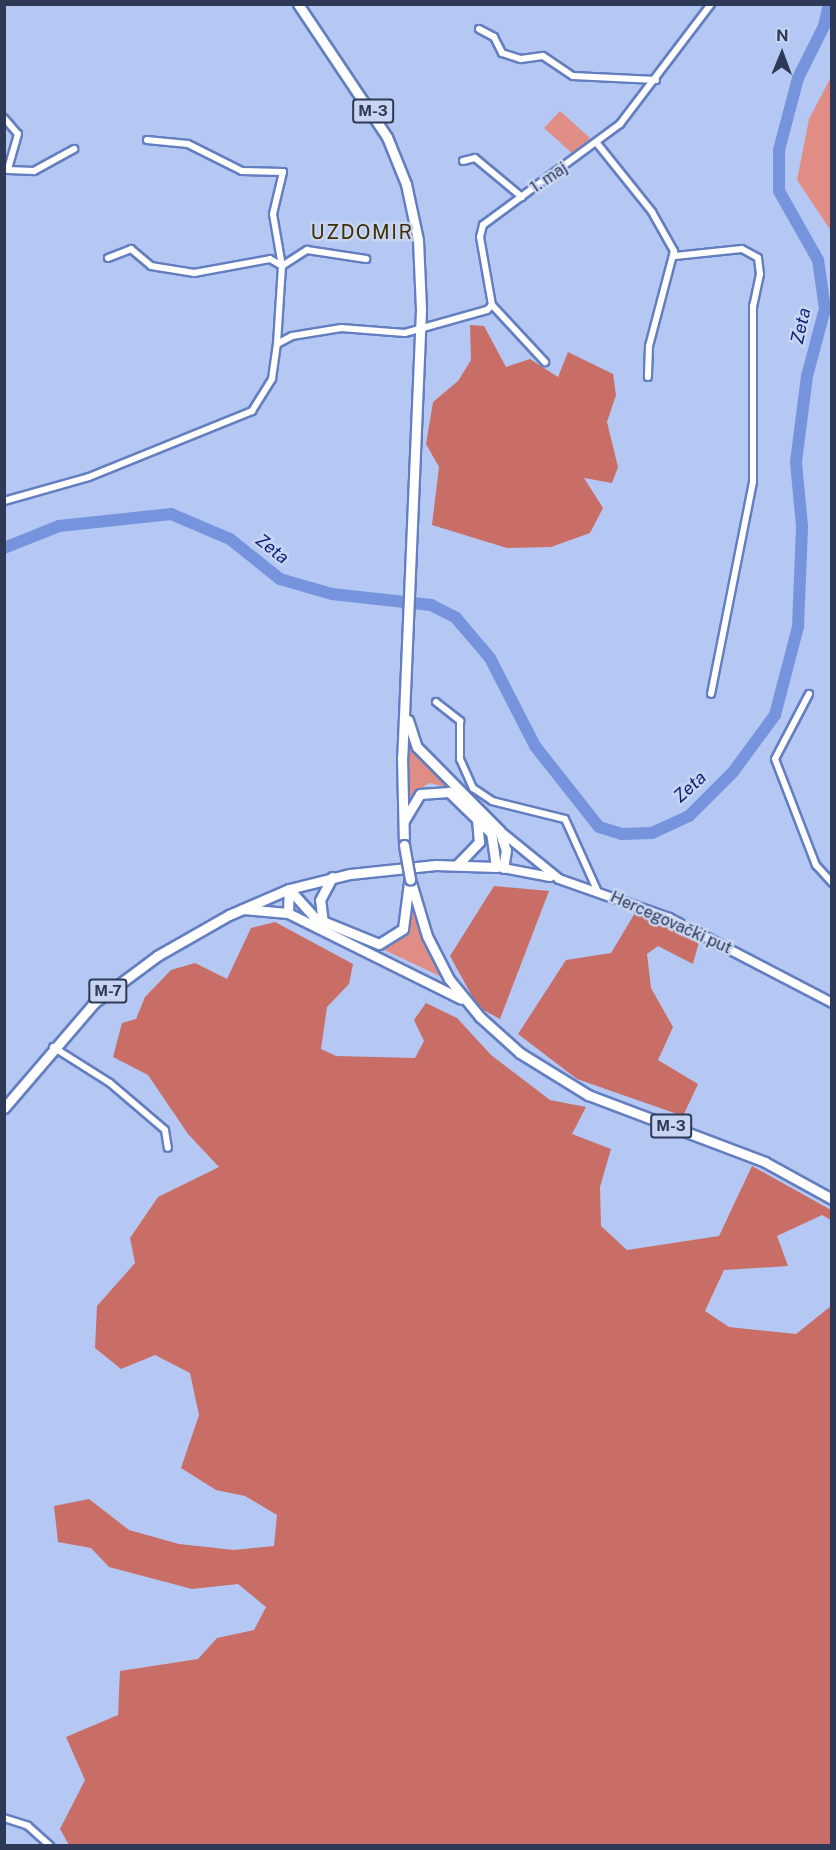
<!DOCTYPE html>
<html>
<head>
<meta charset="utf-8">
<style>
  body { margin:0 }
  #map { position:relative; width:836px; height:1850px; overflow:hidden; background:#b5c8f3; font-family:"Public Sans",sans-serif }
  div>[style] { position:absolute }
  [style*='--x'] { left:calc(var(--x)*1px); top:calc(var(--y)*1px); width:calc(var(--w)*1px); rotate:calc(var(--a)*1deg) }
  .green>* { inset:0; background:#e08e85 }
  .forest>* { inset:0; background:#c96e66 }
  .river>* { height:12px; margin:-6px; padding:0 6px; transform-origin:6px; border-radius:6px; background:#7694de }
  .roads { filter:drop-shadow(2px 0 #637ec1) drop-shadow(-2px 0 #637ec1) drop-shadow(0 2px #637ec1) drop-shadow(0 -2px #637ec1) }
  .minor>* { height:6px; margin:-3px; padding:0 3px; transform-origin:3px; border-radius:3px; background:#fff }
  .secondary>* { height:8px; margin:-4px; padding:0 4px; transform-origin:4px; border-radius:4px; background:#fff }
  .primary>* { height:9px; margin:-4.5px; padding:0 4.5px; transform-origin:4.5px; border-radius:4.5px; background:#fff }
  .bridges { filter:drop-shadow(2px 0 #637ec1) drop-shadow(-2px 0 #637ec1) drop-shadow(0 2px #637ec1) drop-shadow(0 -2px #637ec1) }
  .primary-bridge>* { height:9px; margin:-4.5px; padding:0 4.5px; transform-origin:4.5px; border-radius:4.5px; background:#fff }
  span { translate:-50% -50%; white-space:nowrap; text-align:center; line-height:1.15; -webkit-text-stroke:5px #c8d5f2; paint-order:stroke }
  .shield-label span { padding:2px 4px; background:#c8d5f2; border:2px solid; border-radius:4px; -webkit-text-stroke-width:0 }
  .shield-label { font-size:15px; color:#2d3956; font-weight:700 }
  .street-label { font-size:16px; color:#2d3956 }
  .water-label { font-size:18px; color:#0e2176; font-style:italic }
  .quarter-label { font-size:20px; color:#403006; letter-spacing:1.5px }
  .frame { position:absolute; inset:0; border:6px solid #2d3956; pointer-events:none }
  .north { position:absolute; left:752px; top:24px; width:60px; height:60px; -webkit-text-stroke:4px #c8d5f2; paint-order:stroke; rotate:1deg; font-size:16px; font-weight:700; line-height:24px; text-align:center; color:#2d3956 }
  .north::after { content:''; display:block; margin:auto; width:21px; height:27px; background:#2d3956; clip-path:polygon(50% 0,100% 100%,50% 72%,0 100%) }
</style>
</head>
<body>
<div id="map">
  <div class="green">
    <div style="clip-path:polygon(831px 77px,831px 231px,797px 180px,809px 119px)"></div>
    <div style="clip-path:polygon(560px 111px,590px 138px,574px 155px,544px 128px)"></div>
    <div style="clip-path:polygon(408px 735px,496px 826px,503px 854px,491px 824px,452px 788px,429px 783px,406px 800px)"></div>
    <div style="clip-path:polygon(290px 895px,309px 912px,369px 940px,391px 941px,402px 935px,411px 900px,446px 979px,300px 910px)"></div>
  </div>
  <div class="forest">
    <div style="clip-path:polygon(470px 325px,484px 326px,506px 367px,530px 359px,558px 377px,568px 352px,613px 374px,616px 395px,607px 422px,618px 467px,612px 483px,584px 478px,603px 508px,590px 533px,551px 547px,507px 548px,432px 525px,439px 467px,426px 444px,433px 402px,458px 381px,471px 360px)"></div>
    <div style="clip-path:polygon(494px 886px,549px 891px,500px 1019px,478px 1007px,450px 956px)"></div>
    <div style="clip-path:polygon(635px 913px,700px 938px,693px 964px,658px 946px,647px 954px,651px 988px,673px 1027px,658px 1060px,698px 1084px,683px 1116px,577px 1079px,518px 1034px,566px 960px,611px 953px)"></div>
    <div style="clip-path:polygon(275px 922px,353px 964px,349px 984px,327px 1007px,321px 1049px,336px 1056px,415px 1058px,424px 1041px,414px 1020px,426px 1003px,457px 1018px,491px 1055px,550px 1100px,586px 1107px,572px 1134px,611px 1149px,600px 1187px,601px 1226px,627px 1250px,719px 1236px,752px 1166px,831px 1210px,831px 1220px,822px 1215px,777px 1236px,788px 1266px,724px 1270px,705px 1311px,729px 1327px,796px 1334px,831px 1306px,831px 1845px,69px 1845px,60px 1829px,85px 1780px,66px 1737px,118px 1715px,120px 1671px,198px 1659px,217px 1638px,254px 1630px,266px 1607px,238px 1584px,192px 1589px,109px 1567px,91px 1548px,58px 1542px,54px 1506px,89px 1499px,129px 1530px,179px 1544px,234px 1550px,274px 1546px,277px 1515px,245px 1496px,216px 1490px,181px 1468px,199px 1415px,190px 1373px,155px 1355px,121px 1369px,95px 1348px,97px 1306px,135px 1263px,130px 1238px,158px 1197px,219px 1167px,188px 1134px,148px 1075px,113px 1057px,122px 1023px,136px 1019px,145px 997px,171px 970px,195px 963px,227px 979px,251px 928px)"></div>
  </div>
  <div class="river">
    <div style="--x:4;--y:548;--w:59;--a:-21.8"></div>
    <div style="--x:59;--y:526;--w:113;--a:-6.1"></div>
    <div style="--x:171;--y:514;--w:64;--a:23"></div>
    <div style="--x:230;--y:539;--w:64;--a:38.7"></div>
    <div style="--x:280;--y:579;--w:54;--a:16.1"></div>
    <div style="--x:332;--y:594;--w:100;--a:6.3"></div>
    <div style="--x:431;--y:605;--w:28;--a:27"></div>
    <div style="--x:456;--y:618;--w:52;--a:49.6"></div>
    <div style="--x:490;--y:658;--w:99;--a:62.9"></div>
    <div style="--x:535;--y:746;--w:103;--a:51.7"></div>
    <div style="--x:599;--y:827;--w:24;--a:17"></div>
    <div style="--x:622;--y:834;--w:30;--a:-2"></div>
    <div style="--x:652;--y:833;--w:41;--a:-24.7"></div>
    <div style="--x:689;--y:816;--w:62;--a:-45"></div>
    <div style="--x:733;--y:772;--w:71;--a:-53.6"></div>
    <div style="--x:775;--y:715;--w:91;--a:-75.4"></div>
    <div style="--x:798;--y:627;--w:101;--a:-87.7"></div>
    <div style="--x:802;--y:526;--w:64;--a:-95.4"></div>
    <div style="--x:796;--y:462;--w:87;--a:-82.7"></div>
    <div style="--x:807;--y:376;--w:69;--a:-75"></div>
    <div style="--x:825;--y:309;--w:49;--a:-98.1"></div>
    <div style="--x:818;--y:260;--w:79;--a:-119.5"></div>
    <div style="--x:779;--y:191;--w:41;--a:-90"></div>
    <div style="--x:779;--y:150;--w:74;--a:-75.2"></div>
    <div style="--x:798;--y:78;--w:58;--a:-63.4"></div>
    <div style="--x:824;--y:26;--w:23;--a:-77"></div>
  </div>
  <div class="roads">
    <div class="minor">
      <div style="--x:479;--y:29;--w:17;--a:28"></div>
      <div style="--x:494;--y:37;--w:18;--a:63"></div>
      <div style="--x:502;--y:53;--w:20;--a:18"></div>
      <div style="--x:521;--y:59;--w:22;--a:-8"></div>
      <div style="--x:543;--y:56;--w:36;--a:34"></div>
      <div style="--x:573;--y:76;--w:83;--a:2.8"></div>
      <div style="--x:4;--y:118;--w:21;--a:49"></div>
      <div style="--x:18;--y:134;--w:37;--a:106"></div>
      <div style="--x:8;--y:170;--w:26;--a:2"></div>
      <div style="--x:34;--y:171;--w:46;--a:-28.8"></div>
      <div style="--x:147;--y:140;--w:41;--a:5.6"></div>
      <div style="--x:188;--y:144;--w:60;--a:26.6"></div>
      <div style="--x:242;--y:171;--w:41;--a:1.4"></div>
      <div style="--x:283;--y:172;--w:43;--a:103.4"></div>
      <div style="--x:273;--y:214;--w:53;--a:80.2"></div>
      <div style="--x:596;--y:142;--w:90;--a:51.3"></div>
      <div style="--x:652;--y:212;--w:45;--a:60.6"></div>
      <div style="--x:674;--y:251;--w:98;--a:104.7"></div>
      <div style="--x:649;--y:346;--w:31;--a:92"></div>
      <div style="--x:463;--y:161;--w:12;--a:-14"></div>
      <div style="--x:475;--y:158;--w:61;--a:39.7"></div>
      <div style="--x:675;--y:256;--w:67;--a:-6"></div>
      <div style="--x:742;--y:249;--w:18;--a:29"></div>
      <div style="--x:758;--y:258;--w:16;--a:83"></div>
      <div style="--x:760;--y:274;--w:33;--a:102"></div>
      <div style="--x:753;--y:306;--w:176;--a:90"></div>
      <div style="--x:753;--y:482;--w:216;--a:101.2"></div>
      <div style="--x:108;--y:258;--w:25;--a:-21"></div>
      <div style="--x:131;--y:249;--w:26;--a:40"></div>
      <div style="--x:151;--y:266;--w:44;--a:9.2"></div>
      <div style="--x:194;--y:273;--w:77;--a:-10.4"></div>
      <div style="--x:270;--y:259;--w:14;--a:30"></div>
      <div style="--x:282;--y:266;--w:78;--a:93.7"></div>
      <div style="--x:282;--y:266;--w:30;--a:-33"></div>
      <div style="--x:307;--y:250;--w:60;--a:8.7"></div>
      <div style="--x:492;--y:305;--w:78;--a:47.1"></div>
      <div style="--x:4;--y:501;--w:88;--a:-15.8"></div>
      <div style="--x:89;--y:477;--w:176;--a:-22"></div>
      <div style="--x:252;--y:411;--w:38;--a:-58"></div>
      <div style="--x:272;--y:379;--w:35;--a:-82"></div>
      <div style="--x:277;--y:344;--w:17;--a:-28"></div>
      <div style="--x:292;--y:336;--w:50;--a:-9.3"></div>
      <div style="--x:341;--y:328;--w:64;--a:4.5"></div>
      <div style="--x:405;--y:333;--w:85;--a:-15.7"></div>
      <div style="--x:487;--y:310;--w:7;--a:-45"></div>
      <div style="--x:492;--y:305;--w:69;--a:-100"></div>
      <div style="--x:480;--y:237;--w:12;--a:-76"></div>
      <div style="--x:483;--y:225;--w:170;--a:-36.4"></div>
      <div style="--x:620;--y:124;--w:151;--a:-52.8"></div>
      <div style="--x:809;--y:694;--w:73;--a:117.6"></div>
      <div style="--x:775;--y:759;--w:114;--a:68.9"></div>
      <div style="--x:816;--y:865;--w:24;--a:48"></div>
      <div style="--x:436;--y:702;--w:31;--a:38"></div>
      <div style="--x:460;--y:721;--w:38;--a:90"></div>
      <div style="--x:460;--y:759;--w:32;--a:66"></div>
      <div style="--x:473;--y:788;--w:23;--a:34"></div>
      <div style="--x:492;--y:801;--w:75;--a:13.9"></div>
      <div style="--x:565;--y:819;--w:78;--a:65.7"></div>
      <div style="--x:53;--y:1047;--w:67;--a:32.3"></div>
      <div style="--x:110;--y:1083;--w:72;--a:40.5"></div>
      <div style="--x:165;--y:1130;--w:18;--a:81"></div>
      <div style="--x:4;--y:1818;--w:25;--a:18"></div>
      <div style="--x:28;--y:1826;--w:30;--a:42"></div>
    </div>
    <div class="secondary">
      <div style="--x:499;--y:830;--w:77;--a:39.2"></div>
      <div style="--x:559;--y:879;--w:117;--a:19.5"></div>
      <div style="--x:669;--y:918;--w:184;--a:27.5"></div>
      <div style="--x:498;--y:867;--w:53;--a:10.9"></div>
    </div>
    <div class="primary">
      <div style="--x:298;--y:4;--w:160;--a:56.2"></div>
      <div style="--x:387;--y:137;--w:51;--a:68"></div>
      <div style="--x:406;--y:184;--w:57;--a:77.9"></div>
      <div style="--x:418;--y:240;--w:70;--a:87.5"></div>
      <div style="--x:421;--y:310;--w:447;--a:92.4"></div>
      <div style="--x:402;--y:757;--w:88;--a:88.7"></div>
      <div style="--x:408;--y:720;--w:28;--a:72"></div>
      <div style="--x:417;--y:747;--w:117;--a:45.3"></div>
      <div style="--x:499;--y:830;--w:21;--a:71"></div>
      <div style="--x:506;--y:850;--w:18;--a:99"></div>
      <div style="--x:457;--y:865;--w:32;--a:-46"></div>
      <div style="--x:479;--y:842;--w:24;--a:-95"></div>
      <div style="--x:410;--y:879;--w:59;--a:73.4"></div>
      <div style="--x:427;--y:936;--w:48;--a:62.9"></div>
      <div style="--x:449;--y:979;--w:49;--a:50.8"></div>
      <div style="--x:480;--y:1017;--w:54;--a:42"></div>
      <div style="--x:520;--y:1053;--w:80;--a:31.7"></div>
      <div style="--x:588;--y:1095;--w:189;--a:20.7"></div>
      <div style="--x:765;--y:1162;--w:77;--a:28.9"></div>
      <div style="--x:289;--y:889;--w:39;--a:48"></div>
      <div style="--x:315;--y:918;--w:69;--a:22.1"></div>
      <div style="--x:379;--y:944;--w:28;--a:-32"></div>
      <div style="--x:403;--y:929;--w:47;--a:-82.7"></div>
      <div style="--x:243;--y:909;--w:45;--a:5.1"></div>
      <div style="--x:288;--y:913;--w:193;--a:26.4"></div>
      <div style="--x:288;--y:913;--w:24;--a:-88"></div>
      <div style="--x:323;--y:923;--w:23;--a:-97"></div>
      <div style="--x:320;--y:900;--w:26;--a:-62"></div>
      <div style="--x:4;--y:1108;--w:138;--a:-49.4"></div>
      <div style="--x:94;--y:1003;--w:79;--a:-36.7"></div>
      <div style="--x:157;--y:956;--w:83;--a:-29.7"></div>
      <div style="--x:229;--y:915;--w:65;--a:-23.4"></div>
      <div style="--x:289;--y:889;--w:63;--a:-13.8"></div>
      <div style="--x:350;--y:874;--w:86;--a:-6"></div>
      <div style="--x:436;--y:865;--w:60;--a:1.9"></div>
      <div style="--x:496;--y:867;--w:34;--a:-98"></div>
      <div style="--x:491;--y:833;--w:59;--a:-135.7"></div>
      <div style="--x:449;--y:792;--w:29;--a:176"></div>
      <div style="--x:420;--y:794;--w:31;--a:121"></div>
    </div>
  </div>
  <div class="bridges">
    <div class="primary-bridge">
      <div style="--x:404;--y:845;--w:35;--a:80"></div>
    </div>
  </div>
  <div class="shield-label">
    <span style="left:373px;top:111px">M-3</span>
    <span style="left:108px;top:991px">M-7</span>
    <span style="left:671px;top:1126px">M-3</span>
  </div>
  <div class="street-label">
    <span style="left:549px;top:178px;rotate:-34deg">1. maj</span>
    <span style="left:671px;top:923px;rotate:24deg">Hercegovački put</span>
  </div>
  <div class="water-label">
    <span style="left:801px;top:326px;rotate:-77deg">Zeta</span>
    <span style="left:272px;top:549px;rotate:38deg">Zeta</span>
    <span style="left:690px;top:787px;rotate:-42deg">Zeta</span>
  </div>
  <div class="quarter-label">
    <span style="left:362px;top:232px">UZDOMIR</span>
  </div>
  <div class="frame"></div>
  <div class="north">N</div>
</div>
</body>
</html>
